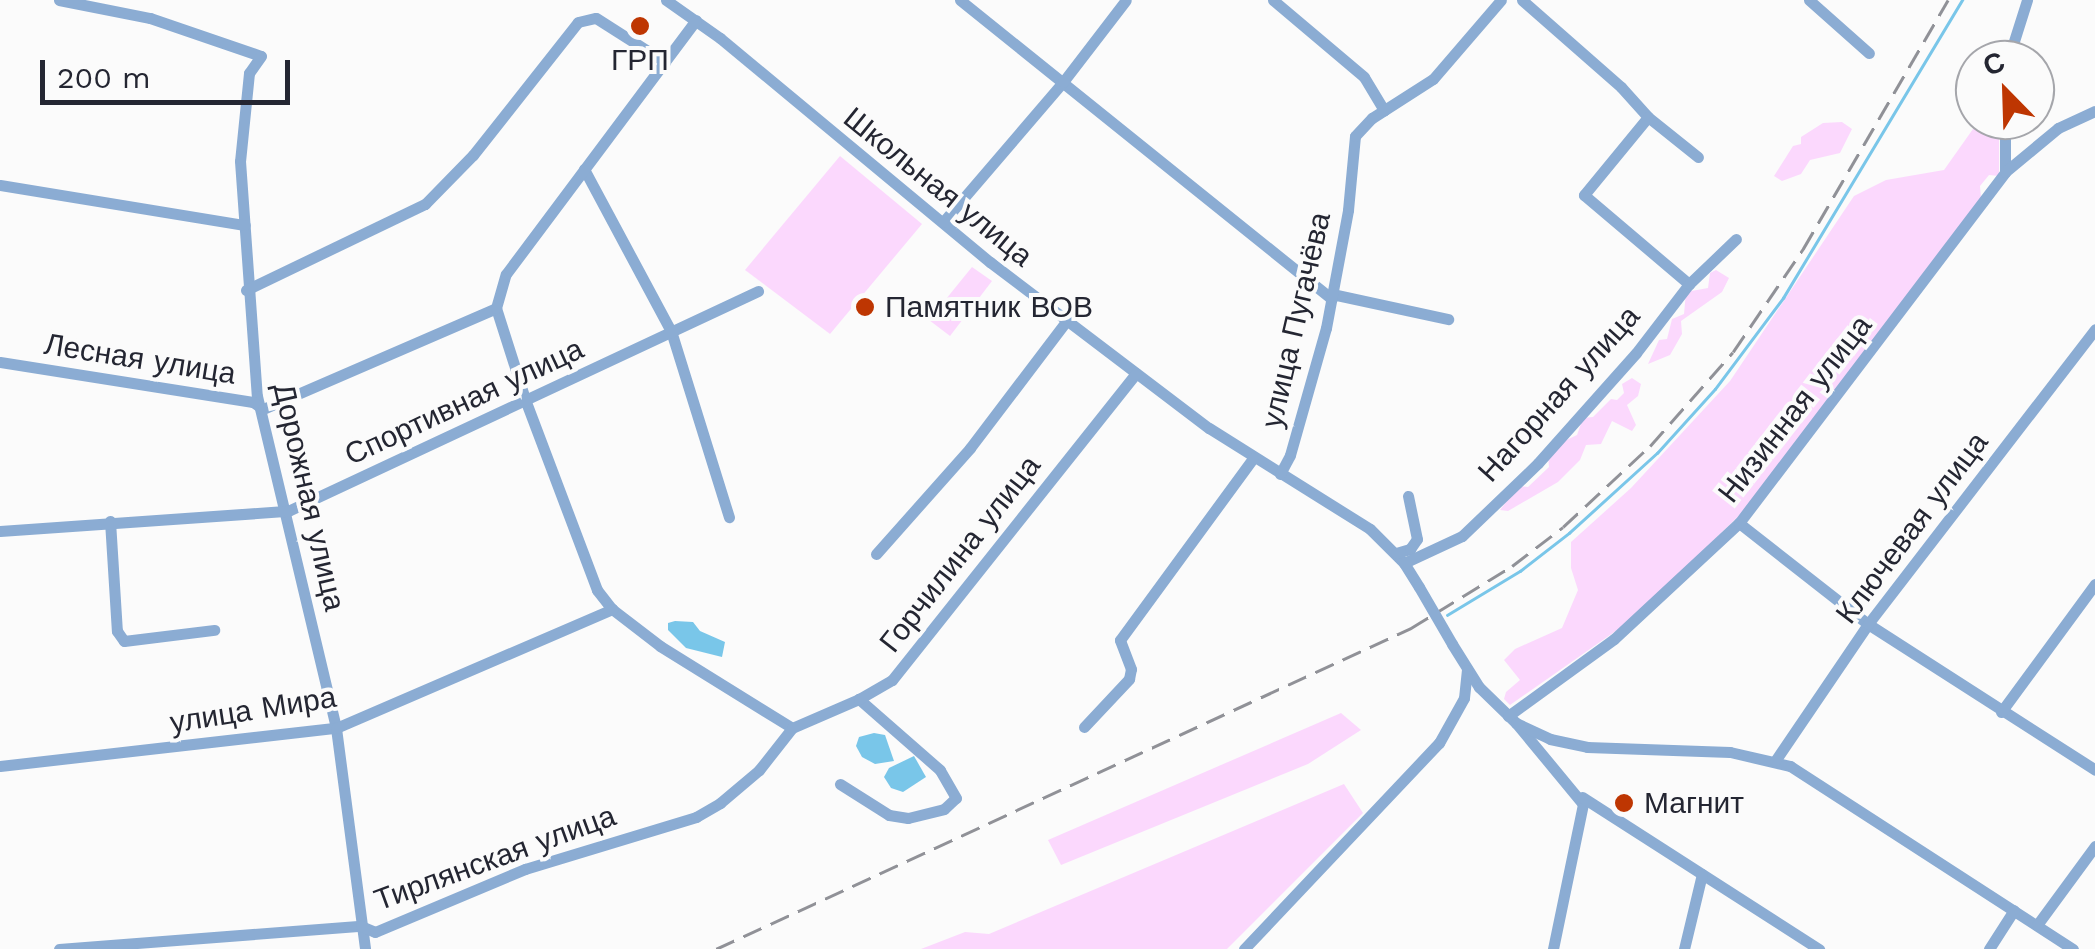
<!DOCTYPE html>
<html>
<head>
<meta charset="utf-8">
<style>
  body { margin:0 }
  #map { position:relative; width:2095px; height:949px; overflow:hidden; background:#fbfbfb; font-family:"Work Sans",sans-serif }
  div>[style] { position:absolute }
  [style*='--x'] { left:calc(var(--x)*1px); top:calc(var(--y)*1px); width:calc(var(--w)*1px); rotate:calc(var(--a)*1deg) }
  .green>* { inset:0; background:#fbd8fd }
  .water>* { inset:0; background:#79c6e9 }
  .stream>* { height:2.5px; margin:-1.25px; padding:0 1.25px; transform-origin:1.25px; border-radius:1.25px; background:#79c6e9 }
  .minor>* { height:11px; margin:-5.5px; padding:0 5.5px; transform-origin:5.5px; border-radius:5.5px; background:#8bacd3 }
  .rail>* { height:2.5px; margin-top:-1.25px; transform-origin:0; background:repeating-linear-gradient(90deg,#909197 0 20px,transparent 0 30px) }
  .minor-bridge>* { height:11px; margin:-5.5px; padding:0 5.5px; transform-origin:5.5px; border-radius:5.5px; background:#8bacd3 }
  .dots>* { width:28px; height:28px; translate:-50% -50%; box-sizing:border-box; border:5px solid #fbfbfb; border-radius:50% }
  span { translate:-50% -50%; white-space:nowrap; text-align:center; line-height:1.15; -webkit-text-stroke:8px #fbfbfb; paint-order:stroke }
  .poi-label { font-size:30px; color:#242632 }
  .left { translate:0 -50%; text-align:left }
  .street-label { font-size:30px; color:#242632 }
  .north { position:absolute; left:1955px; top:40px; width:100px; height:100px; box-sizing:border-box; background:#fbfbfb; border:2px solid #a5a6ab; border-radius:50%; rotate:337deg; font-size:28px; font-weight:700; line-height:40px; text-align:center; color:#242632 }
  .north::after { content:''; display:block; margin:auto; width:35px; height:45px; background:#be3602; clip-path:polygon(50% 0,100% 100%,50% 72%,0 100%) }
  .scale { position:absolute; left:40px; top:60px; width:250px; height:45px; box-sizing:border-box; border:5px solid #242632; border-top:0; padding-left:12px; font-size:30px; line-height:35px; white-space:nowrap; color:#242632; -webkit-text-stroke:8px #fbfbfb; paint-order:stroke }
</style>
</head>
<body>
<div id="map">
  <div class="green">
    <div style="clip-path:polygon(1842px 122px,1852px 129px,1840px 153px,1810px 160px,1801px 174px,1782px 181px,1774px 176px,1793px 146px,1801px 144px,1801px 137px,1823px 123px)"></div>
    <div style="clip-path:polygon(1973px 129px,1999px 129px,1999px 176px,1989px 175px,1980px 186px,1981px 198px,1749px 506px,1630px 621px,1510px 705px,1504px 699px,1506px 692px,1520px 680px,1504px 660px,1515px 649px,1562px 628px,1578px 590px,1571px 568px,1571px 542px,1631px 488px,1730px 381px,1854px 196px,1886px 180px,1944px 170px)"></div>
    <div style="clip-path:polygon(840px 156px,922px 224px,830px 334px,745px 270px)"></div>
    <div style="clip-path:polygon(972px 267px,992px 281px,950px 336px,929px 320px)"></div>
    <div style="clip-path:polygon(1716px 270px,1729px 278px,1722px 292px,1681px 321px,1682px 334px,1670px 355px,1648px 364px,1659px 340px,1667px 339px,1672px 319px,1684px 314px,1686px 292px,1708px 288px,1710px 273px)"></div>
    <div style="clip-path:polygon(1632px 378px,1641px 384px,1638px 396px,1627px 405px,1636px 425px,1632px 431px,1612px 421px,1601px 444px,1586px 445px,1580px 460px,1558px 482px,1508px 511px,1500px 510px,1518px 486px,1528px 487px,1549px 467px,1548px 456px,1560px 443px,1577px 435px,1583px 418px,1593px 417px,1611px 399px,1617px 400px,1624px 393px,1622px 384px)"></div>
    <div style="clip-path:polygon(1341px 713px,1361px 730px,1308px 764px,1061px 865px,1048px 840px)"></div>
    <div style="clip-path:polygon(1344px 784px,1363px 813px,1227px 949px,921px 949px,965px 932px,989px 934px)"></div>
  </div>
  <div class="water">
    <div style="clip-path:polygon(675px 621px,693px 622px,700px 631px,725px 642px,722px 657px,686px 648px,668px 630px,668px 623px)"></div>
    <div style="clip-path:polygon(874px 733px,885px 735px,894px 761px,875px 764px,862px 757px,856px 746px,859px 737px)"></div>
    <div style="clip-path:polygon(914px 756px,926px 777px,903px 792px,891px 788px,884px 777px,889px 768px)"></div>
  </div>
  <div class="stream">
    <div style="--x:1447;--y:615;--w:85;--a:-31.1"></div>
    <div style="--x:1520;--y:571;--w:62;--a:-37.8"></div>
    <div style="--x:1569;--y:533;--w:119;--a:-42.3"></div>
    <div style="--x:1657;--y:453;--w:86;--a:-47.8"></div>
    <div style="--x:1715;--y:389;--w:114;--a:-53.2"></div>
    <div style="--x:1783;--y:298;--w:348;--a:-59"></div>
  </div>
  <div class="minor">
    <div style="--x:59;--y:0;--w:93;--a:11.2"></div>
    <div style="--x:150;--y:18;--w:117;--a:18.9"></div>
    <div style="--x:261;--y:56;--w:21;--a:125"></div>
    <div style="--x:249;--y:73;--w:88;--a:95.8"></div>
    <div style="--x:240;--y:161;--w:236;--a:85.9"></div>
    <div style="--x:257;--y:396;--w:341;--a:76.6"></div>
    <div style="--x:336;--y:728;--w:223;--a:82.5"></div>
    <div style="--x:666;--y:0;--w:66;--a:35.1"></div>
    <div style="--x:720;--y:38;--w:351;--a:39.7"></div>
    <div style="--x:990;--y:262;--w:275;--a:37.2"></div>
    <div style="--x:1209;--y:428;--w:190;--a:32.1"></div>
    <div style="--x:1370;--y:529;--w:48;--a:45"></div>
    <div style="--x:1404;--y:563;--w:28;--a:58"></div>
    <div style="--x:960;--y:0;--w:477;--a:38.8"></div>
    <div style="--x:1273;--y:0;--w:119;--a:40.2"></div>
    <div style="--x:1364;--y:77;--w:39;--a:59"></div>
    <div style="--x:1522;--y:0;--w:132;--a:41.3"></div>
    <div style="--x:1621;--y:87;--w:40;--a:48"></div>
    <div style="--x:1648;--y:117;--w:64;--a:38.7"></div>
    <div style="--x:1809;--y:0;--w:80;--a:41.5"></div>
    <div style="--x:2008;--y:60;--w:63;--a:-72.4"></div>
    <div style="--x:1648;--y:117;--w:101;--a:129.4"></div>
    <div style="--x:1584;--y:195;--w:138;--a:40.3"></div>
    <div style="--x:584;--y:169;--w:184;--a:61.8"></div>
    <div style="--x:671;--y:331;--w:195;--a:72.7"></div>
    <div style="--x:2005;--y:172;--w:52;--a:-90"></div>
    <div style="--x:0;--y:185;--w:248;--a:9.3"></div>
    <div style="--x:943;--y:222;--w:184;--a:-49.4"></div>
    <div style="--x:1063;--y:82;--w:103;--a:-52.5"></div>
    <div style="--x:246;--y:290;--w:199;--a:-25.7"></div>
    <div style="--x:425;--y:204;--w:69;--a:-45.6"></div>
    <div style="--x:473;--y:155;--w:169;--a:-51.7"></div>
    <div style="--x:578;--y:22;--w:18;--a:-13"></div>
    <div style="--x:596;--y:18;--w:82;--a:32.5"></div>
    <div style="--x:1332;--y:294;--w:119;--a:12.2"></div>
    <div style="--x:496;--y:308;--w:99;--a:72.3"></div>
    <div style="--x:526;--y:402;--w:201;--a:69.3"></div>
    <div style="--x:597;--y:590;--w:24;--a:52"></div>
    <div style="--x:612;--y:609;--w:61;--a:37.6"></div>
    <div style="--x:660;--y:646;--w:155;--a:31.8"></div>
    <div style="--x:0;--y:362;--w:256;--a:9"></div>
    <div style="--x:253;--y:402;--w:12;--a:35"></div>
    <div style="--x:263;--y:409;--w:254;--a:-23.4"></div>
    <div style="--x:496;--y:308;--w:35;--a:-74"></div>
    <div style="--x:506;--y:274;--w:317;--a:-53.2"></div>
    <div style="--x:1280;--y:474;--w:21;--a:-62"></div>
    <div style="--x:1290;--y:455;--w:132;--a:-74.2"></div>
    <div style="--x:1326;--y:328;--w:120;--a:-79.4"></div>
    <div style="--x:1348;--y:210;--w:74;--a:-84.6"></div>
    <div style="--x:1355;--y:136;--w:25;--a:-47"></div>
    <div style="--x:1372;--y:118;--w:72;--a:-32.6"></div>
    <div style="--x:1433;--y:79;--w:104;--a:-49.3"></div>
    <div style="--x:110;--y:521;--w:110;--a:86.4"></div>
    <div style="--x:117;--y:631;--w:12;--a:55"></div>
    <div style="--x:124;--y:641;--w:91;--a:-7"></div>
    <div style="--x:1739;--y:523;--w:164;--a:38.1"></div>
    <div style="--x:1868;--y:624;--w:270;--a:32.7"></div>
    <div style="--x:0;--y:531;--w:289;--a:-4"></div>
    <div style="--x:288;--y:511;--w:519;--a:-25.08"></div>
    <div style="--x:1396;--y:553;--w:15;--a:-16"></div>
    <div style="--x:1410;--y:549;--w:12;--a:-55"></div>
    <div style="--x:1417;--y:539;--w:44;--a:-101.8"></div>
    <div style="--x:876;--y:554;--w:142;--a:-48.4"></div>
    <div style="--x:970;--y:448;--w:161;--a:-52.8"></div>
    <div style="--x:1404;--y:563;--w:64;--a:-25"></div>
    <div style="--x:1462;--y:536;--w:105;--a:-43.8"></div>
    <div style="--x:1538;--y:463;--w:147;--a:-48.3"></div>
    <div style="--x:1636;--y:353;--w:87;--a:-52.5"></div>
    <div style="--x:1689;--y:284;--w:65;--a:-43.8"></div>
    <div style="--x:1452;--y:644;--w:51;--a:57.9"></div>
    <div style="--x:1479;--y:687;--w:52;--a:44.2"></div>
    <div style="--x:1516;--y:723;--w:105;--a:50.4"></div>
    <div style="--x:1583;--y:804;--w:148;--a:101.7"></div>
    <div style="--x:2001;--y:712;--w:159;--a:-53.7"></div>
    <div style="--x:1508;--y:716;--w:131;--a:-36"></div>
    <div style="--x:1614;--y:639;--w:171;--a:-42.9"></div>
    <div style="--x:1739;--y:523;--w:440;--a:-52.8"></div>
    <div style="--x:2005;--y:172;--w:69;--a:-39.7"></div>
    <div style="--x:2058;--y:128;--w:41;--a:-24.7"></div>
    <div style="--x:1516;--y:723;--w:38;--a:25"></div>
    <div style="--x:1550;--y:739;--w:38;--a:12"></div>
    <div style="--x:1587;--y:747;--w:143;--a:2"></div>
    <div style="--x:1730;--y:752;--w:62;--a:13.1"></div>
    <div style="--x:1790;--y:766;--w:337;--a:32.9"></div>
    <div style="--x:1084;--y:727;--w:66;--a:-46.8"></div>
    <div style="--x:1129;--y:679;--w:10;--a:-79"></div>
    <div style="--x:1131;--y:669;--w:31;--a:-111"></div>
    <div style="--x:1120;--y:640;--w:225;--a:-53.8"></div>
    <div style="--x:1775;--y:761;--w:166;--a:-55.8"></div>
    <div style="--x:1868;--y:624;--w:372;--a:-52.4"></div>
    <div style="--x:0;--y:766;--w:338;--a:-6.5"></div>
    <div style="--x:336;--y:728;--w:301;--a:-23.3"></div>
    <div style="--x:840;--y:784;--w:58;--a:32.3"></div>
    <div style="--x:889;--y:815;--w:19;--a:9"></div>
    <div style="--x:908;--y:818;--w:37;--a:-14"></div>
    <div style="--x:944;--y:809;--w:16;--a:-43"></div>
    <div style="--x:956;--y:798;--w:32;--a:-120"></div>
    <div style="--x:940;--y:770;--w:108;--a:-138.8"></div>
    <div style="--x:1582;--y:797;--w:282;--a:32.7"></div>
    <div style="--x:2037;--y:925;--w:98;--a:-53.7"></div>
    <div style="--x:59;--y:949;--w:303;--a:-4.4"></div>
    <div style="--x:361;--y:926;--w:15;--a:23"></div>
    <div style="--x:375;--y:932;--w:163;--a:-22.8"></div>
    <div style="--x:525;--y:869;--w:179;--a:-16.9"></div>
    <div style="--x:696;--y:817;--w:28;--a:-30"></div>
    <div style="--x:720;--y:803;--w:51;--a:-40.2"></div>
    <div style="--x:759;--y:770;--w:53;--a:-51.8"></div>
    <div style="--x:792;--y:728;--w:73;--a:-23.4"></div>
    <div style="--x:859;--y:699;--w:38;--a:-30"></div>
    <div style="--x:892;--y:680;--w:392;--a:-51.5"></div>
    <div style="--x:1244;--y:949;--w:284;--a:-46.6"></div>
    <div style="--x:1439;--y:743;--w:51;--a:-60.9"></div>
    <div style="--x:1464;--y:698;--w:28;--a:-84"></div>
    <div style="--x:1684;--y:949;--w:77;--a:-76.5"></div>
    <div style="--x:1989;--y:949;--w:46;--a:-57.3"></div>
  </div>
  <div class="rail">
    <div style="--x:716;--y:949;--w:766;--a:-24.79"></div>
    <div style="--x:1411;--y:628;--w:119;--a:-31.5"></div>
    <div style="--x:1512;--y:566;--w:64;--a:-37.4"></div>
    <div style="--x:1563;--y:527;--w:119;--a:-43"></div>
    <div style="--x:1650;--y:446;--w:125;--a:-48.6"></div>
    <div style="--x:1733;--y:352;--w:125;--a:-55.8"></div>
    <div style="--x:1803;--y:249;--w:288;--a:-59.8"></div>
  </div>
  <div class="minor-bridge">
    <div style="--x:1419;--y:587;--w:66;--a:59.9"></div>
  </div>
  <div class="dots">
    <div style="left:640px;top:26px;background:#be3602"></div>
    <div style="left:865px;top:307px;background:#be3602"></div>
    <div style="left:1624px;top:803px;background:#be3602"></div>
  </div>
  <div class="poi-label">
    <span style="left:640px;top:60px">ГРП</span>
    <span class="left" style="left:885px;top:307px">Памятник ВОВ</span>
    <span class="left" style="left:1644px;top:803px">Магнит</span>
  </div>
  <div class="street-label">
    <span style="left:938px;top:187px;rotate:39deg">Школьная улица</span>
    <span style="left:1296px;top:320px;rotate:-77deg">улица Пугачёва</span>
    <span style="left:140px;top:359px;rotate:9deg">Лесная улица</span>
    <span style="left:1559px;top:394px;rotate:-48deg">Нагорная улица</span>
    <span style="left:464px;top:402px;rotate:-25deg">Спортивная улица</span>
    <span style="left:1795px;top:409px;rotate:-52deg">Низинная улица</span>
    <span style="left:309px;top:497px;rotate:77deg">Дорожная улица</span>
    <span style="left:1912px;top:528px;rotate:-53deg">Ключевая улица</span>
    <span style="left:960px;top:554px;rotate:-52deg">Горчилина улица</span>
    <span style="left:253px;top:710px;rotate:-9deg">улица Мира</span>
    <span style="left:495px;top:858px;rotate:-20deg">Тирлянская улица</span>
  </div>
  <div class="north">С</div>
  <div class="scale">200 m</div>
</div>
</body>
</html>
